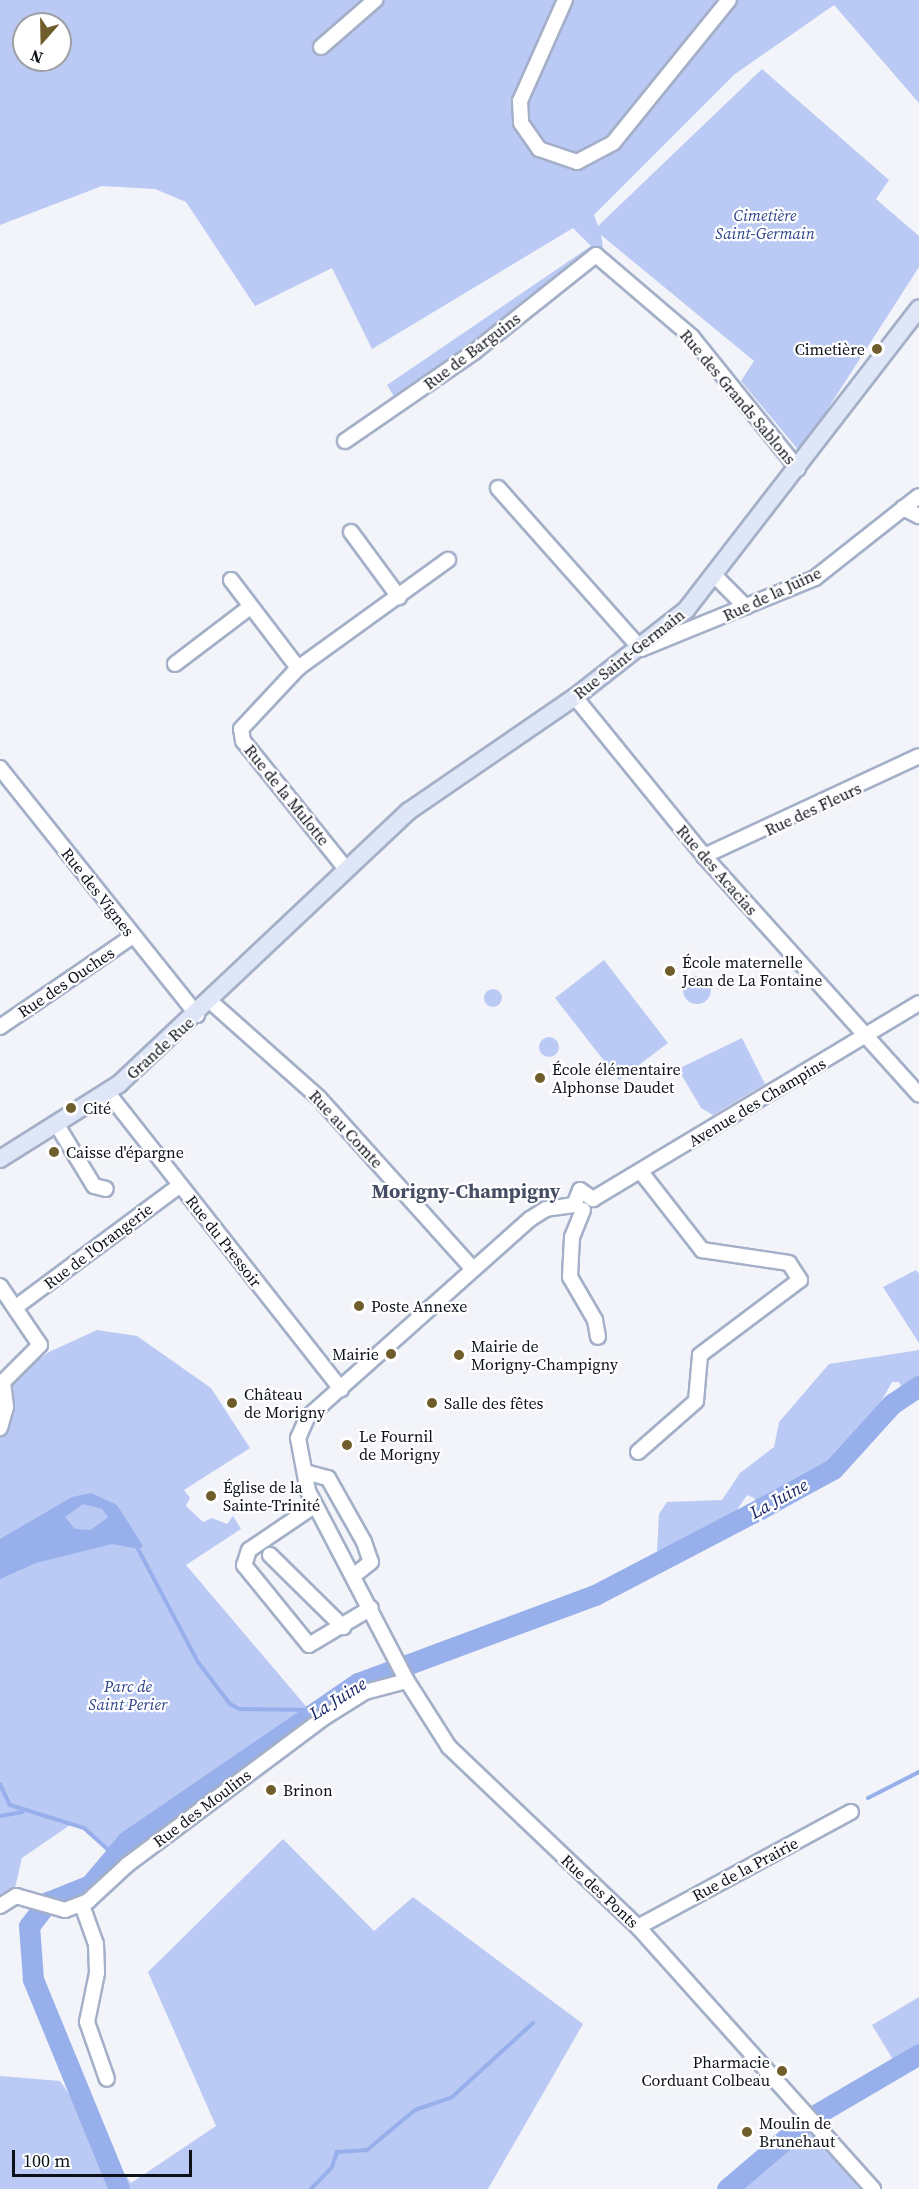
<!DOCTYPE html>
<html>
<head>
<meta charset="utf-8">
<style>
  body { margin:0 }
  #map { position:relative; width:919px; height:2189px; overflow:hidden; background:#f2f4fa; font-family:"Source Serif 4",serif }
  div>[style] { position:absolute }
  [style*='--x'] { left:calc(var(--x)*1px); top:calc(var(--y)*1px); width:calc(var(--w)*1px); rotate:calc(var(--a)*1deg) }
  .green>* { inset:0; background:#bacaf4 }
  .round { border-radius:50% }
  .water>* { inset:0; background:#97afeb }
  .stream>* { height:4px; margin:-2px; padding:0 2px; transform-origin:2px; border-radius:2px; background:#97afeb }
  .river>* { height:21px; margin:-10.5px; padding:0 10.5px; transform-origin:10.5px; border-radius:10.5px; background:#97afeb }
  .roads { filter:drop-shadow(2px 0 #a4afc8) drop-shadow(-2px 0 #a4afc8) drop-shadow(0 2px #a4afc8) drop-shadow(0 -2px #a4afc8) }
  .minor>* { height:14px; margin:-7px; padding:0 7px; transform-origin:7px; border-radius:7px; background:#fff }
  .major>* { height:16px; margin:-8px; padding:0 8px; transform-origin:8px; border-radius:8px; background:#dfe6f8 }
  .dots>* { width:16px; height:16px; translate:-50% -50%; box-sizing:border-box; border:3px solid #fff; border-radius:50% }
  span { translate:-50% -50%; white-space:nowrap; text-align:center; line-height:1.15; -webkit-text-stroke:4.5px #fff; paint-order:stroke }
  .park-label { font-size:16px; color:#2f458c; font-style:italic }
  .poi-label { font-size:16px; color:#0d111a }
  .right { translate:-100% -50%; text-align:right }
  .left { translate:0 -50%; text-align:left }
  .street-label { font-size:16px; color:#0d111a }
  .water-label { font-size:18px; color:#132266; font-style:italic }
  .quarter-label { font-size:20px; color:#464e65; font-weight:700 }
  .north { position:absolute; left:12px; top:12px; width:60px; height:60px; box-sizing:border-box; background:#fff; border:2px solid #9ea0a3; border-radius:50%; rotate:200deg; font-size:16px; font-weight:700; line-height:24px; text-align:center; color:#0d111a }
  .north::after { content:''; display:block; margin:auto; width:21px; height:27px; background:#705d2c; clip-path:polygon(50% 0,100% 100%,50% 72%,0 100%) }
  .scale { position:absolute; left:12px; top:2150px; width:180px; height:27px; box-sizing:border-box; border:3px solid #0d111a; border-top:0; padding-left:8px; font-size:18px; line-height:21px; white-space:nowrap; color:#0d111a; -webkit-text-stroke:4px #fff; paint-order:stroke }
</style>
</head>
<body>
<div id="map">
  <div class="green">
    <div style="clip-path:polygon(evenodd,0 0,919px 0,919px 103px,834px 5px,735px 74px,594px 215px,598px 226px,762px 69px,889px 180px,876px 199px,919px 236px,919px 267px,800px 452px,741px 381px,754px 361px,601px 235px,603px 246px,395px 398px,387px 385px,591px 246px,573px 228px,372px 349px,332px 268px,255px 306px,186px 202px,155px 189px,102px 186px,0 225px,0 0,24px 24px,60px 24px,60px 60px,24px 60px,24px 24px)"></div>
    <div style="clip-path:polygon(604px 960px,668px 1043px,619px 1080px,555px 998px)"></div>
    <div class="round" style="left:683px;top:976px;width:28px;height:28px"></div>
    <div class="round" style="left:484px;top:989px;width:18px;height:18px"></div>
    <div class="round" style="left:539px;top:1037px;width:20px;height:20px"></div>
    <div style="clip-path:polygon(742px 1038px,765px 1084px,713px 1115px,701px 1108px,678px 1069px)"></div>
    <div style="clip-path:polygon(916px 1270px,919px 1274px,919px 1343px,883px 1287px)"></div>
    <div style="clip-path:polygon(97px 1330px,137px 1336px,211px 1388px,250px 1448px,184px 1490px,190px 1498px,186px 1506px,203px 1522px,212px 1518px,227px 1524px,233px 1516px,241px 1529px,186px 1565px,315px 1717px,135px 1849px,112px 1853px,92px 1833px,73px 1823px,22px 1858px,15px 1888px,0 1895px,0 1437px,8px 1421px,9px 1380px,49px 1352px)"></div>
    <div style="clip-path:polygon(919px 1350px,919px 1394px,907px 1398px,899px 1382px,892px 1382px,845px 1466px,819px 1488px,764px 1520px,754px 1498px,747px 1495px,718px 1538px,657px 1551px,659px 1514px,667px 1502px,722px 1500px,740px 1473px,774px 1447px,779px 1422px,829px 1364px)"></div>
    <div style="clip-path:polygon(283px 1839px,374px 1931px,413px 1897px,583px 2024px,488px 2189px,0 2189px,0 2076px,60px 2081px,131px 2183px,216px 2126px,148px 1972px)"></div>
    <div style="clip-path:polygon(919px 1997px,919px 2061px,901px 2073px,872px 2025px)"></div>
    <div style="clip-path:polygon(810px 2131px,861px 2189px,733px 2189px)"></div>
  </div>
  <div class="water">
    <div style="clip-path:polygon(evenodd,91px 1493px,117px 1505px,143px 1546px,139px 1549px,112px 1544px,36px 1563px,0 1579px,0 1539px,72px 1497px,91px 1493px,83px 1504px,102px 1509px,108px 1517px,91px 1530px,75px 1529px,65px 1517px,83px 1504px)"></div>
  </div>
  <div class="stream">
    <div style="--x:137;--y:1547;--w:130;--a:62.1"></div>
    <div style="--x:198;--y:1662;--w:53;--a:52.7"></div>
    <div style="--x:230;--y:1704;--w:10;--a:29"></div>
    <div style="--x:239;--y:1709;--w:78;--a:0.7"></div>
    <div style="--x:0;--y:1784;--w:23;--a:65"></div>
    <div style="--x:10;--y:1805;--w:77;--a:17.3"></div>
    <div style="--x:84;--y:1828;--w:38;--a:42"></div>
    <div style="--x:868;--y:1798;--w:57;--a:-27"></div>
    <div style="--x:0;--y:1816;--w:23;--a:-10"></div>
    <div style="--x:311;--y:2189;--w:30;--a:-46"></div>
    <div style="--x:332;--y:2167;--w:16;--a:-72"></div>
    <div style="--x:337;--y:2152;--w:30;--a:-4"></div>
    <div style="--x:367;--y:2150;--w:62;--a:-39.8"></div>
    <div style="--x:415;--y:2110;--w:39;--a:-19"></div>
    <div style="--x:452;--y:2097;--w:110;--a:-42.4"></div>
  </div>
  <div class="river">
    <div style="--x:119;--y:2189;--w:227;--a:-112.3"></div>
    <div style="--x:33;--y:1979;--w:53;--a:-94.3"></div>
    <div style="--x:29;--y:1926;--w:31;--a:-52"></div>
    <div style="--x:48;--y:1902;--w:45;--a:-22"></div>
    <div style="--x:90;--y:1885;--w:57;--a:-49.9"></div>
    <div style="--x:127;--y:1841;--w:280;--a:-34.4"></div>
    <div style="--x:358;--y:1683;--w:253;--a:-20.4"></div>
    <div style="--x:595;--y:1595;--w:177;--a:-27.6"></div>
    <div style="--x:752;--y:1513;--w:92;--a:-28.5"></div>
    <div style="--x:833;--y:1469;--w:88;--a:-47.8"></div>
    <div style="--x:892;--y:1404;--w:32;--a:-34"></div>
    <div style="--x:727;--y:2189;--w:109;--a:-40.5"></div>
    <div style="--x:810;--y:2118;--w:126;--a:-30.4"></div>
  </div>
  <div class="roads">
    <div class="minor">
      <div style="--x:565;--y:0;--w:111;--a:114"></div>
      <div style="--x:520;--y:101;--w:22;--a:87"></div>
      <div style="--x:521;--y:123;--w:32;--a:55"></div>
      <div style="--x:539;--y:149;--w:40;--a:18.9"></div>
      <div style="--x:577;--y:162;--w:41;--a:-27.8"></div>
      <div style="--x:613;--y:143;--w:184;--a:-51"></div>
      <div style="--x:321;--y:47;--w:72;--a:-41"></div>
      <div style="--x:345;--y:441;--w:157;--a:-34.6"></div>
      <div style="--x:474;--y:352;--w:156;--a:-38.5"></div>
      <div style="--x:596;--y:255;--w:126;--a:40.5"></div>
      <div style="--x:692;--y:337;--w:169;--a:51.2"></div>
      <div style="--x:498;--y:488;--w:215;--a:48.4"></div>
      <div style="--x:641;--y:649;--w:188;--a:-22.2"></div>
      <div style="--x:815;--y:578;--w:132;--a:-38.3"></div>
      <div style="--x:903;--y:508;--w:18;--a:27"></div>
      <div style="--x:351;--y:532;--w:81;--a:53.6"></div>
      <div style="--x:716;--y:577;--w:42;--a:45"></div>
      <div style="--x:231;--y:580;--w:111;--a:52.7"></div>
      <div style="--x:175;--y:664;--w:94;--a:-37.2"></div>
      <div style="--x:575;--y:697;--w:205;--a:50.9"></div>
      <div style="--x:704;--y:856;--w:321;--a:48"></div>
      <div style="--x:0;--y:768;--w:316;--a:51.4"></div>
      <div style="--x:704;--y:856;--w:237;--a:-24.9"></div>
      <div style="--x:346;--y:869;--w:164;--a:-128.8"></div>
      <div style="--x:243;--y:741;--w:12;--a:-99"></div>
      <div style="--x:241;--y:729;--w:83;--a:-46.9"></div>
      <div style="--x:298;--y:668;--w:185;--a:-35.8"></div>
      <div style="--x:211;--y:1002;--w:144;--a:41.6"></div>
      <div style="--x:319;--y:1098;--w:227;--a:48"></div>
      <div style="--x:0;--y:1027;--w:161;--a:-34.4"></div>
      <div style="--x:108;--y:1093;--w:377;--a:51.8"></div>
      <div style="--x:57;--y:1125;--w:71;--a:58.8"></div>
      <div style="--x:94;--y:1186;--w:12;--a:14"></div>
      <div style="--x:593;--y:1199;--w:380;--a:-31"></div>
      <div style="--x:574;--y:1205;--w:28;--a:172"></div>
      <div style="--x:546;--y:1209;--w:19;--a:148"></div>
      <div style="--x:530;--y:1219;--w:299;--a:138.3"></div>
      <div style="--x:307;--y:1418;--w:22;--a:114"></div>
      <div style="--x:298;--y:1438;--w:54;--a:79.3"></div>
      <div style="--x:308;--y:1491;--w:214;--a:62.5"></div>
      <div style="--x:407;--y:1681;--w:78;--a:57.5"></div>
      <div style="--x:449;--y:1747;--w:261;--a:43.6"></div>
      <div style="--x:638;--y:1927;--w:352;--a:48.1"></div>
      <div style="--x:574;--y:1205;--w:16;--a:-68"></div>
      <div style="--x:580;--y:1190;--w:16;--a:35"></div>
      <div style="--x:583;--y:1210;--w:29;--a:112"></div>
      <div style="--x:572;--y:1237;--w:40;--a:92.9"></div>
      <div style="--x:570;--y:1277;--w:50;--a:59.8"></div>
      <div style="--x:595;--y:1320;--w:17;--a:80"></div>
      <div style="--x:0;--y:1286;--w:71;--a:55.9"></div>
      <div style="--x:40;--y:1345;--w:52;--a:135"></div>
      <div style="--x:3;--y:1382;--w:25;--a:83"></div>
      <div style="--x:6;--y:1407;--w:22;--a:106"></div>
      <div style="--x:16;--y:1307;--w:204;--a:-36.6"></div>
      <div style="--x:638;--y:1452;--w:77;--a:-41.3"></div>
      <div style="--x:696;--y:1401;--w:46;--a:-85"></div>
      <div style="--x:700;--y:1355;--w:125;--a:-36.9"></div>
      <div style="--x:800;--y:1280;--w:20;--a:-123"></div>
      <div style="--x:789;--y:1263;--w:88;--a:-171.5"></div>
      <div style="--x:702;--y:1250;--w:99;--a:-128"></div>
      <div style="--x:305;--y:1472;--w:24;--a:15"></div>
      <div style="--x:328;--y:1478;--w:73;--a:60.6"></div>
      <div style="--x:364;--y:1542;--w:21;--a:71"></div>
      <div style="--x:371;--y:1562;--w:23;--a:142"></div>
      <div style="--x:314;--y:1506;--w:78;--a:145.9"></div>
      <div style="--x:249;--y:1550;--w:16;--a:108"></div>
      <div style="--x:244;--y:1565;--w:103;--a:50.9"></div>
      <div style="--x:309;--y:1645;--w:72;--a:-30.8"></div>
      <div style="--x:270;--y:1555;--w:103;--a:44.6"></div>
      <div style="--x:82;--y:1905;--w:41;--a:70.3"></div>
      <div style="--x:96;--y:1944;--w:29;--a:88"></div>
      <div style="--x:97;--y:1973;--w:50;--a:101.5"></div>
      <div style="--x:87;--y:2022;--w:60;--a:70.7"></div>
      <div style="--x:0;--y:1906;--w:19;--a:-32"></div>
      <div style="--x:16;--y:1896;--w:51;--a:15.9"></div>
      <div style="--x:65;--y:1910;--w:25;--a:-21"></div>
      <div style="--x:88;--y:1901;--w:53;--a:-42.7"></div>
      <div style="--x:127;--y:1865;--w:247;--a:-36.8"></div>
      <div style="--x:325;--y:1717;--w:47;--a:-32"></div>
      <div style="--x:365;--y:1692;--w:43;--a:-14.7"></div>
      <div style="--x:638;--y:1927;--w:242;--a:-28.4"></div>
    </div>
    <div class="major">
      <div style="--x:0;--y:1159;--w:141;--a:-32.2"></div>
      <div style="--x:119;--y:1084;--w:398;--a:-43.3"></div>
      <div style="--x:409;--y:811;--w:201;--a:-34.5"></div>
      <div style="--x:575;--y:697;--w:141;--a:-38.1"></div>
      <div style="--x:686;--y:610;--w:381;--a:-52.3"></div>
    </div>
  </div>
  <div class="dots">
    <div style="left:877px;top:349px;background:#705d2c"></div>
    <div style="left:670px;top:971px;background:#705d2c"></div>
    <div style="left:540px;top:1078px;background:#705d2c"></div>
    <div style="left:71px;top:1108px;background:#705d2c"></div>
    <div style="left:54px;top:1152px;background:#705d2c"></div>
    <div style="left:359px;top:1306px;background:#705d2c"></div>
    <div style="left:391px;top:1354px;background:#705d2c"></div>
    <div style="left:459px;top:1355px;background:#705d2c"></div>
    <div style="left:232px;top:1403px;background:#705d2c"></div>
    <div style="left:432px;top:1403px;background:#705d2c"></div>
    <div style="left:347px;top:1445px;background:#705d2c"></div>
    <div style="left:211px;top:1496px;background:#705d2c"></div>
    <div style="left:271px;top:1790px;background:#705d2c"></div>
    <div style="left:782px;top:2071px;background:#705d2c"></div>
    <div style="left:747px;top:2132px;background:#705d2c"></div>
  </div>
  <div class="park-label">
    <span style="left:765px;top:224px">Cimetière<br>Saint-Germain</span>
    <span style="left:128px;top:1695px">Parc de<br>Saint Perier</span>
  </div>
  <div class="poi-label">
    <span class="right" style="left:865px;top:349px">Cimetière</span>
    <span class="left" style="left:682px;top:971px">École maternelle<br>Jean de La Fontaine</span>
    <span class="left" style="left:552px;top:1078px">École élémentaire<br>Alphonse Daudet</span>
    <span class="left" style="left:83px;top:1108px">Cité</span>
    <span class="left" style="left:66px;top:1152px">Caisse d'épargne</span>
    <span class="left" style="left:371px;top:1306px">Poste Annexe</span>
    <span class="left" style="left:471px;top:1355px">Mairie de<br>Morigny-Champigny</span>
    <span class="right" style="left:379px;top:1354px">Mairie</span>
    <span class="left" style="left:244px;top:1403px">Château<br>de Morigny</span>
    <span class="left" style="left:444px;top:1403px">Salle des fêtes</span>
    <span class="left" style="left:359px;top:1445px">Le Fournil<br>de Morigny</span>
    <span class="left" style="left:223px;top:1496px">Église de la<br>Sainte-Trinité</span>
    <span class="left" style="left:283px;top:1790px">Brinon</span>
    <span class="right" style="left:770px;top:2071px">Pharmacie<br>Corduant Colbeau</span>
    <span class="left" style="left:759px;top:2132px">Moulin de<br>Brunehaut</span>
  </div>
  <div class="street-label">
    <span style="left:472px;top:351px;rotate:-37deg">Rue de Barguins</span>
    <span style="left:738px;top:397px;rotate:50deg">Rue des Grands Sablons</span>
    <span style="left:772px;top:594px;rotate:-25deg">Rue de la Juine</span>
    <span style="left:629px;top:654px;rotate:-38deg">Rue Saint-Germain</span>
    <span style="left:287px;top:795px;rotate:51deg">Rue de la Mulotte</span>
    <span style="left:813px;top:809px;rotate:-25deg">Rue des Fleurs</span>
    <span style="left:717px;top:870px;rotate:49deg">Rue des Acacias</span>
    <span style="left:98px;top:892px;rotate:52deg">Rue des Vignes</span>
    <span style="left:66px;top:982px;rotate:-34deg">Rue des Ouches</span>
    <span style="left:160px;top:1048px;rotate:-42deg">Grande Rue</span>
    <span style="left:757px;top:1102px;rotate:-31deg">Avenue des Champins</span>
    <span style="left:346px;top:1129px;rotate:47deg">Rue au Comte</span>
    <span style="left:224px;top:1241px;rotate:52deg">Rue du Pressoir</span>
    <span style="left:98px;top:1246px;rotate:-37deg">Rue de l'Orangerie</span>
    <span style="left:202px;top:1808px;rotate:-37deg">Rue des Moulins</span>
    <span style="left:745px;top:1869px;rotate:-28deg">Rue de la Prairie</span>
    <span style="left:600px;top:1891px;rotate:43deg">Rue des Ponts</span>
  </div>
  <div class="water-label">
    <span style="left:779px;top:1499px;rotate:-29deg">La Juine</span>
    <span style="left:338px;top:1699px;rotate:-32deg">La Juine</span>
  </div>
  <div class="quarter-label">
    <span style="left:466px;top:1191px">Morigny-Champigny</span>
  </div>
  <div class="north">N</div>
  <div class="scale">100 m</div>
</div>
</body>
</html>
